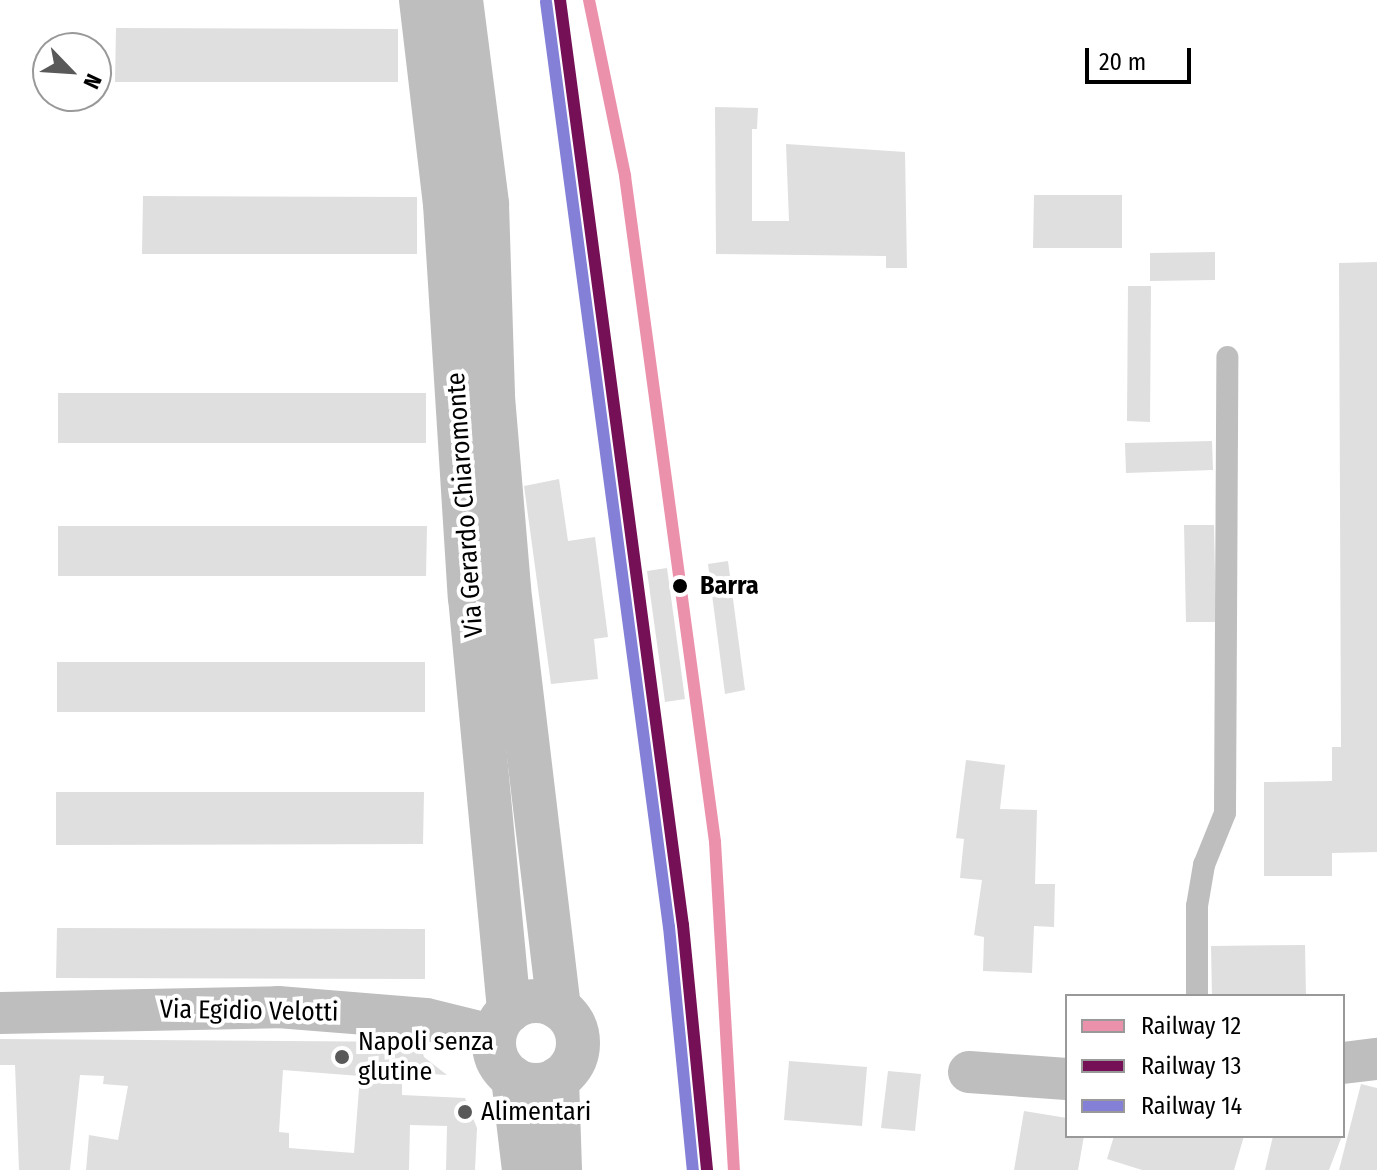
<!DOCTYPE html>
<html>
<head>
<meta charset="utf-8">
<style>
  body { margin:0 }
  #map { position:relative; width:1377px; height:1170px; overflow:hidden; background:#fff; font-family:"Fira Sans Condensed",sans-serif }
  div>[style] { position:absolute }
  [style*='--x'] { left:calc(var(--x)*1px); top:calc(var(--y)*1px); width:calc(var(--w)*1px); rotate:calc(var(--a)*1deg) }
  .building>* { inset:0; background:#dfdfdf }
  .service>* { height:22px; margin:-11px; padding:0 11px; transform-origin:11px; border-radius:11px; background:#bebebe }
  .minor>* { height:42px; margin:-21px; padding:0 21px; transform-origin:21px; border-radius:21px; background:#bebebe }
  .tertiary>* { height:44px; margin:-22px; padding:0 22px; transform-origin:22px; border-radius:22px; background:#bebebe }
  .tertiary>.ring { margin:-22px; padding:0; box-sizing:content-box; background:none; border:44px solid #bebebe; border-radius:50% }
  .rail-1>* { height:12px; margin:-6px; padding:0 6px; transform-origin:6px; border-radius:6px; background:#eb91ac }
  .rail-2>* { height:12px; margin:-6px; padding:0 6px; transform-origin:6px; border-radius:6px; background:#751056 }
  .rail-3>* { height:12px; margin:-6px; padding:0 6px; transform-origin:6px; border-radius:6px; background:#8480d7 }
  .dots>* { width:22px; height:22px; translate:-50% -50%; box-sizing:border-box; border:4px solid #fff; border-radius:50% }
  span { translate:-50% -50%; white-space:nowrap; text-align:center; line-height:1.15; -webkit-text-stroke:8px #fff; paint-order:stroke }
  .street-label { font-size:26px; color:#000 }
  .stop-label { font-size:26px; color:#000; font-weight:700 }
  .left { translate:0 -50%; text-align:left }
  .poi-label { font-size:26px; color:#000 }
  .legend { position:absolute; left:1065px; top:994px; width:280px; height:144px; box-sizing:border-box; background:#fff; border:2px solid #999; margin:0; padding:10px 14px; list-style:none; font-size:24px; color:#000 }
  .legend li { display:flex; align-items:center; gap:16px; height:40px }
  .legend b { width:40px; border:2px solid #999 }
  .north { position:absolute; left:32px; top:32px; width:80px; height:80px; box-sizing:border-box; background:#fff; border:2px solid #999; border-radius:50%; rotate:115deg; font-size:22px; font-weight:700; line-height:32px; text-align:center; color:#000 }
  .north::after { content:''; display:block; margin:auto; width:28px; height:36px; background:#595959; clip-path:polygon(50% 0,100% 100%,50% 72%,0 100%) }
  .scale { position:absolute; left:1085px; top:48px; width:106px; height:36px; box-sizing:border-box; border:4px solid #000; border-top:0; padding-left:10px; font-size:24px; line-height:28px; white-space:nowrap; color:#000; -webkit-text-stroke:6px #fff; paint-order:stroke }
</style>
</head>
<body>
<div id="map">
  <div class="building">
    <div style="clip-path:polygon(116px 28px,398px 29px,398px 82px,115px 82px)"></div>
    <div style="clip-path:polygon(715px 107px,758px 108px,757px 129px,752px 129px,752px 221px,789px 221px,786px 144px,905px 152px,907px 268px,886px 268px,886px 256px,716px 254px)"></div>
    <div style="clip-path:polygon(1034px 195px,1122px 195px,1122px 248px,1033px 248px)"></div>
    <div style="clip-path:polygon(143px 196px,417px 197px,417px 254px,142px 254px)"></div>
    <div style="clip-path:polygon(1215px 252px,1215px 280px,1150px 281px,1150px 253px)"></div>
    <div style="clip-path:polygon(1377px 262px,1377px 852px,1332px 853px,1332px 876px,1264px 876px,1264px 782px,1332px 781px,1332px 747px,1341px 747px,1339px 263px)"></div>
    <div style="clip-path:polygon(1128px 286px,1151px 286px,1150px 422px,1127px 421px)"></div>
    <div style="clip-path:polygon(58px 393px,426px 393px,426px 443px,58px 443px)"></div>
    <div style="clip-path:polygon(1212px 441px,1213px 470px,1126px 473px,1125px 443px)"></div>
    <div style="clip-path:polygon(559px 479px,568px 541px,595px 537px,608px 637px,594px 639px,598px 679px,551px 684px,524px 486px)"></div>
    <div style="clip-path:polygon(1184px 525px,1214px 525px,1216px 622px,1186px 622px)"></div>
    <div style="clip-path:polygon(58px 526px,427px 526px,426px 576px,58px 576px)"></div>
    <div style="clip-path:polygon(728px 561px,745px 690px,725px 694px,708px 564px)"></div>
    <div style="clip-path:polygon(667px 568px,685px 699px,665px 702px,647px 571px)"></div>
    <div style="clip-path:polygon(57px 662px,425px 662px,425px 712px,57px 712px)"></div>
    <div style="clip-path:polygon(966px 760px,1005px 765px,1000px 809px,1037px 810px,1035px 884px,1055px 884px,1054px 927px,1034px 926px,1032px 973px,983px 971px,984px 937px,974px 935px,982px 880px,960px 878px,964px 839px,956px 838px)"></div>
    <div style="clip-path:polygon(56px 792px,424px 792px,423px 844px,56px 845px)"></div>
    <div style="clip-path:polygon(57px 928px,425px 929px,425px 979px,56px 978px)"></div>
    <div style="clip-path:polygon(1305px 945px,1306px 996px,1212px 996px,1211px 946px)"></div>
    <div style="clip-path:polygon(evenodd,0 1039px,420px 1042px,424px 1057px,447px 1075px,402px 1072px,402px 1095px,465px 1098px,477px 1128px,475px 1170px,446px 1170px,447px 1126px,410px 1125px,409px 1170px,86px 1170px,89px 1135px,118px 1140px,128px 1086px,103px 1084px,104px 1076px,80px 1075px,70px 1170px,19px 1170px,15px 1065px,0 1065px,0 1039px,283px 1070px,360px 1076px,354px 1153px,289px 1148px,289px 1133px,279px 1132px,283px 1070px)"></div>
    <div style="clip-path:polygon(789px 1061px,867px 1067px,862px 1126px,784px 1120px)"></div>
    <div style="clip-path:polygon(888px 1071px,921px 1074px,915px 1131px,881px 1128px)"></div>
    <div style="clip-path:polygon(1361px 1084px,1377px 1088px,1377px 1170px,1339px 1170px)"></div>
    <div style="clip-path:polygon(1024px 1111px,1067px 1118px,1067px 1136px,1084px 1136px,1078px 1170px,1014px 1170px)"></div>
    <div style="clip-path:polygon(1114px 1136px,1244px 1136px,1234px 1170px,1142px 1170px,1107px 1159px)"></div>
    <div style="clip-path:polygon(1273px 1136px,1342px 1136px,1329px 1170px,1265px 1170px)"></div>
  </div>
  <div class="service">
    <div style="--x:1197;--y:996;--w:90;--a:-90"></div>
    <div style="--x:1197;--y:906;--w:42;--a:-80.3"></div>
    <div style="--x:1204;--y:865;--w:56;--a:-68"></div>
    <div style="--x:1225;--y:813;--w:456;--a:-89.7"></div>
  </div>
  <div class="minor">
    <div style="--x:0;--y:1013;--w:278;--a:-1.2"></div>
    <div style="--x:278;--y:1007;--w:148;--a:4.6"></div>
    <div style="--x:426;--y:1019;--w:71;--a:13.8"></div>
    <div style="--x:1343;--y:1063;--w:34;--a:-7"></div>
    <div style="--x:969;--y:1072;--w:98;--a:4.1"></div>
  </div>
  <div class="tertiary">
    <div style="--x:421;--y:0;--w:205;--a:83.3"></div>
    <div style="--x:445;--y:204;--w:394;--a:86.4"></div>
    <div style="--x:470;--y:597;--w:416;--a:84.6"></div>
    <div style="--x:461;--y:0;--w:206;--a:82.7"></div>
    <div style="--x:487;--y:204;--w:193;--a:88.2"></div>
    <div style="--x:493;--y:397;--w:193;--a:85.2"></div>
    <div style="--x:509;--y:589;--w:422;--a:83.2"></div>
    <div class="ring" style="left:494px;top:1001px;width:40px;height:40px"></div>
    <div style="--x:513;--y:1078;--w:93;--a:83.2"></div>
    <div style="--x:557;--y:1079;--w:91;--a:88.1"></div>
  </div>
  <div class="rail-1">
    <div style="--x:589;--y:0;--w:180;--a:78.4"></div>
    <div style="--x:625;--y:176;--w:672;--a:82.3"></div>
    <div style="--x:715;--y:842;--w:329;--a:86.7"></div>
  </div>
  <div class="rail-2">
    <div style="--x:560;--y:0;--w:933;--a:82.43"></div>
    <div style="--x:683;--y:925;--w:246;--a:84.4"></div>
  </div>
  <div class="rail-3">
    <div style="--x:546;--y:2;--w:933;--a:82.43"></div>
    <div style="--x:669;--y:927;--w:244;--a:84.4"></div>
  </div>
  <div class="dots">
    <div style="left:680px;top:586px;background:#000"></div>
    <div style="left:342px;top:1057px;background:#595959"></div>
    <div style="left:465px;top:1112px;background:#595959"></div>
  </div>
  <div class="street-label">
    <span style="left:465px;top:505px;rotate:-94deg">Via Gerardo Chiaromonte</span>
    <span style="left:249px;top:1011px;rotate:1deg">Via Egidio Velotti</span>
  </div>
  <div class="stop-label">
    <span class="left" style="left:700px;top:586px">Barra</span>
  </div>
  <div class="poi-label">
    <span class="left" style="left:358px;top:1057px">Napoli senza<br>glutine</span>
    <span class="left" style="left:481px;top:1112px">Alimentari</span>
  </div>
  <ul class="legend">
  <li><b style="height:10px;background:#eb91ac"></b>Railway 12</li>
  <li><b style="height:10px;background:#751056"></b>Railway 13</li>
  <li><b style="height:10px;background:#8480d7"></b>Railway 14</li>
  </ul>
  <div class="north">N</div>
  <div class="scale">20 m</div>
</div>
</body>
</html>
